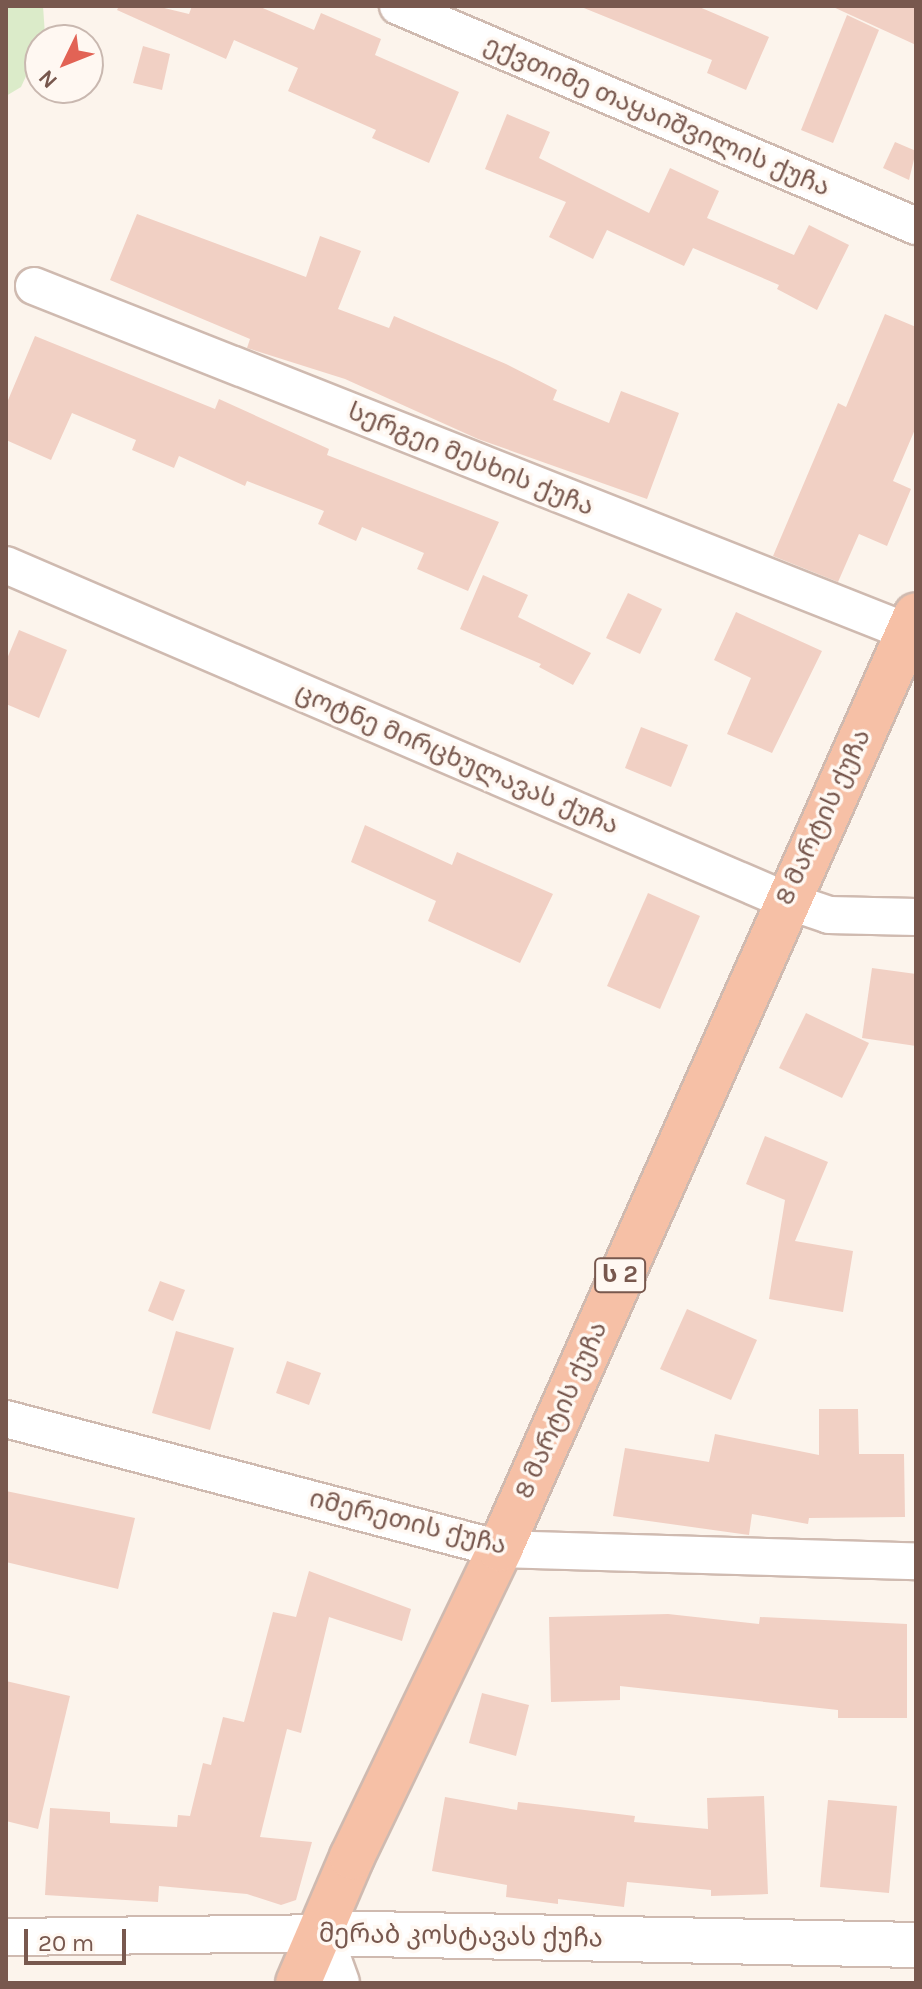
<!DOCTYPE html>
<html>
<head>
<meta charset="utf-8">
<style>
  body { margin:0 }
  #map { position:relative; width:922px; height:1989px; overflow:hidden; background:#fcf4ec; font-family:Karla,"Noto Sans Georgian",sans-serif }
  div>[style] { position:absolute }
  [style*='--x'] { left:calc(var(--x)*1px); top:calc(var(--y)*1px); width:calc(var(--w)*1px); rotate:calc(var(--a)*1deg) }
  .green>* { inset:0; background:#dbebc9 }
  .building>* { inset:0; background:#f1d0c4 }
  .roads { filter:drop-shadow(2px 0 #cfbab0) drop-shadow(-2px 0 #cfbab0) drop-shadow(0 2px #cfbab0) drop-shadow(0 -2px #cfbab0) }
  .minor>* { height:36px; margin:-18px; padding:0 18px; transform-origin:18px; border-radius:18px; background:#fff }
  .tertiary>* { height:44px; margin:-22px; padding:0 22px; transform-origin:22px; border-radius:22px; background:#fff }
  .trunk>* { height:44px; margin:-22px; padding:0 22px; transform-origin:22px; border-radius:22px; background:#f6c0a6 }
  span { translate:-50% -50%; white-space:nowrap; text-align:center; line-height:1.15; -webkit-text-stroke:7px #fff8f2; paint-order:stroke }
  .shield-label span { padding:2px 6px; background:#fff8f2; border:2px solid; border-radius:6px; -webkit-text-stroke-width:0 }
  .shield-label { font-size:24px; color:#78584e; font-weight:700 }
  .street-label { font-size:26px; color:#78584e }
  .frame { position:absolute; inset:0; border:8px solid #78584e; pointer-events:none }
  .north { position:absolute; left:24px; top:24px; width:80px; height:80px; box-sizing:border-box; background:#fff8f2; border:2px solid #c9b8b0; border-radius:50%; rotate:227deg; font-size:22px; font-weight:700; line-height:32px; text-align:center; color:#78584e }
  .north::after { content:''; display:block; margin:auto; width:28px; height:36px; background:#e26355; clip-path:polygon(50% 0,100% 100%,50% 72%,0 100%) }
  .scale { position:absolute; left:24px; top:1929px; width:102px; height:36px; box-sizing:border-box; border:4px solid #78584e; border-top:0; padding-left:10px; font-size:24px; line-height:28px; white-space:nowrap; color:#78584e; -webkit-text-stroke:6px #fff8f2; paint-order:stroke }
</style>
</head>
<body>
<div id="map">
  <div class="green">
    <div style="clip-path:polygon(6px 6px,43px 6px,45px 35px,21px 87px,6px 96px)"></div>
  </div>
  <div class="building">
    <div style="clip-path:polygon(119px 6px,156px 6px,189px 14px,192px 6px,258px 6px,314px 30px,321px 13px,381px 39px,375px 55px,459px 92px,429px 163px,372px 138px,376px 130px,288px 91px,298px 68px,234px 40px,226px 59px,117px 10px)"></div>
    <div style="clip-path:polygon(579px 6px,697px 6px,769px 37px,746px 90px,707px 73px,712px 60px)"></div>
    <div style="clip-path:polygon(831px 6px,916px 6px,916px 45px)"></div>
    <div style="clip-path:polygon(847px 15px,879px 30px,833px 143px,801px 130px)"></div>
    <div style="clip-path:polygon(143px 46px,170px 54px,162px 90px,133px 83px)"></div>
    <div style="clip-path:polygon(507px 114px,550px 132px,539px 158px,649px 213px,670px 168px,719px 191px,707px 218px,794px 255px,809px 225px,849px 245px,817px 310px,777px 289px,779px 285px,693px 248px,684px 266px,607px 230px,593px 259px,549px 237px,566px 202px,485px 169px)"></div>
    <div style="clip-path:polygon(895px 142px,916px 151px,909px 180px,883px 168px)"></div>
    <div style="clip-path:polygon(137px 214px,306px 277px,320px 236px,361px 251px,338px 309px,389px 328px,394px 316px,506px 364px,557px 390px,553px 400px,609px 423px,621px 391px,679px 413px,647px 499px,478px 439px,345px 379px,247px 348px,250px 339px,110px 280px)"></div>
    <div style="clip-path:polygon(885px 314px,916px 327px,916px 427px,893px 481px,911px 489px,887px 546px,859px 534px,838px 582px,773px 556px,838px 403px,846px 407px)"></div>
    <div style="clip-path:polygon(35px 336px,215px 409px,219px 399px,329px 449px,327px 455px,499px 522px,468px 591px,417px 569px,424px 553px,362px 527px,356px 541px,318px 524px,324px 511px,247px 481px,245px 486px,179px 456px,174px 468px,132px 450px,136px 440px,72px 413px,51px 460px,6px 440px,6px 405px)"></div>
    <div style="clip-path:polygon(483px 575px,528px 595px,518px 617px,591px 653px,573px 685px,539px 667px,541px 664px,460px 629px)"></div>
    <div style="clip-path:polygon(628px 593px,662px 609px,640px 654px,606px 638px)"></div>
    <div style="clip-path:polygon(736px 612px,822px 651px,772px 753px,727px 734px,751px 678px,714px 660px)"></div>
    <div style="clip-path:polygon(19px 630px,67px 650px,39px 718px,6px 704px,6px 661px)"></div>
    <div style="clip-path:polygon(641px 727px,688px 745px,671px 787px,625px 768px)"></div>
    <div style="clip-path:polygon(365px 825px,452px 865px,457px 852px,553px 894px,520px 963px,428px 921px,436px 901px,351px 862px)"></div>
    <div style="clip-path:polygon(648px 893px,700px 916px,660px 1009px,607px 986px)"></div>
    <div style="clip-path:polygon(872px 968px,916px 974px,916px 1046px,862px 1038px)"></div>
    <div style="clip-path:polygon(806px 1013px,869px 1043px,842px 1098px,779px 1068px)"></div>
    <div style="clip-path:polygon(765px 1136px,828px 1162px,795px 1241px,853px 1251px,843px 1312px,769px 1299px,785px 1200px,746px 1184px)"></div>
    <div style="clip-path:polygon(160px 1281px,185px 1290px,173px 1321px,148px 1311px)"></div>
    <div style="clip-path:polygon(687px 1309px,757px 1340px,731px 1400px,660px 1369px)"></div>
    <div style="clip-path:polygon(176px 1331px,234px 1348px,210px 1430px,152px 1413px)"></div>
    <div style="clip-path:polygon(287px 1361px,321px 1373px,309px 1405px,276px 1393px)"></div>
    <div style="clip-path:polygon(819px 1409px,858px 1409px,859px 1454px,904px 1454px,905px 1517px,809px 1518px,808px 1524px,752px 1514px,749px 1535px,613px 1516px,625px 1448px,709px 1462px,715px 1434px,819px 1455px)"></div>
    <div style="clip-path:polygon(6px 1491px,135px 1518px,118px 1589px,6px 1562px)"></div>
    <div style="clip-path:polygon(309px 1571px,411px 1609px,402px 1641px,329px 1617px,301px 1733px,287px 1729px,260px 1837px,312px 1842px,296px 1900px,281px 1905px,247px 1894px,159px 1886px,158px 1902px,45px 1895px,50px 1808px,110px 1812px,110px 1823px,177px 1827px,178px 1815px,190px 1816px,203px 1763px,211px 1765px,223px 1717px,244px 1722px,273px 1612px,296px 1617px)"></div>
    <div style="clip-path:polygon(668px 1614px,759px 1624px,760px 1617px,907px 1624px,907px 1718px,838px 1718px,838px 1710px,620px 1686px,620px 1700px,551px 1702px,549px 1617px)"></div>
    <div style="clip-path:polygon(6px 1681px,70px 1696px,38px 1829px,6px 1821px)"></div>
    <div style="clip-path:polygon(482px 1693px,529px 1705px,516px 1756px,469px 1743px)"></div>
    <div style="clip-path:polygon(764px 1796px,768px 1894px,711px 1896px,711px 1890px,627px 1882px,624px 1907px,558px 1899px,558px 1904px,506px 1897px,507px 1885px,432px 1871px,445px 1797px,517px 1810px,518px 1802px,635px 1816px,634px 1822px,708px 1829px,707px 1798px)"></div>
    <div style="clip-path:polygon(828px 1800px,897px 1806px,889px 1893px,820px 1887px)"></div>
  </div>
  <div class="roads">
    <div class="minor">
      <div style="--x:398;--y:6;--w:563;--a:23.01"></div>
      <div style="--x:34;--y:286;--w:940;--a:21.6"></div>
      <div style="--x:6;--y:565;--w:848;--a:23.27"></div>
      <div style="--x:785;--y:900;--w:46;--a:18.8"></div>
      <div style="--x:829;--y:915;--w:87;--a:1.3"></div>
      <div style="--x:6;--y:1419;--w:511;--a:14.74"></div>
      <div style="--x:500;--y:1549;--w:416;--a:1.7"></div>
      <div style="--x:6;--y:1937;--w:313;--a:-0.7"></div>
    </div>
    <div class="tertiary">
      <div style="--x:337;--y:1983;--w:53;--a:-109.8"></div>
      <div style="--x:319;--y:1933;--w:597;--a:1.15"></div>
    </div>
    <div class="trunk">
      <div style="--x:298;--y:1983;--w:137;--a:-66.8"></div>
      <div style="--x:352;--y:1857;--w:342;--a:-64.3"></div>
      <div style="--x:500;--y:1549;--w:1022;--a:-65.99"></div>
    </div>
  </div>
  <div class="shield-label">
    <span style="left:620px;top:1275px">ს 2</span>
  </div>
  <div class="street-label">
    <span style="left:657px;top:116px;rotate:23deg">ექვთიმე თაყაიშვილის ქუჩა</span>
    <span style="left:471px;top:459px;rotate:22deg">სერგეი მესხის ქუჩა</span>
    <span style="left:457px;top:759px;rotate:23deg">ცოტნე მირცხულავას ქუჩა</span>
    <span style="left:823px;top:817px;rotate:-65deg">8 მარტის ქუჩა</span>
    <span style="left:561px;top:1410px;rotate:-66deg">8 მარტის ქუჩა</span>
    <span style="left:408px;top:1522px;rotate:14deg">იმერეთის ქუჩა</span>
    <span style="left:461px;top:1936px;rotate:1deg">მერაბ კოსტავას ქუჩა</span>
  </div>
  <div class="frame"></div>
  <div class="north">N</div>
  <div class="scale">20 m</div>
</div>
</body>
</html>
